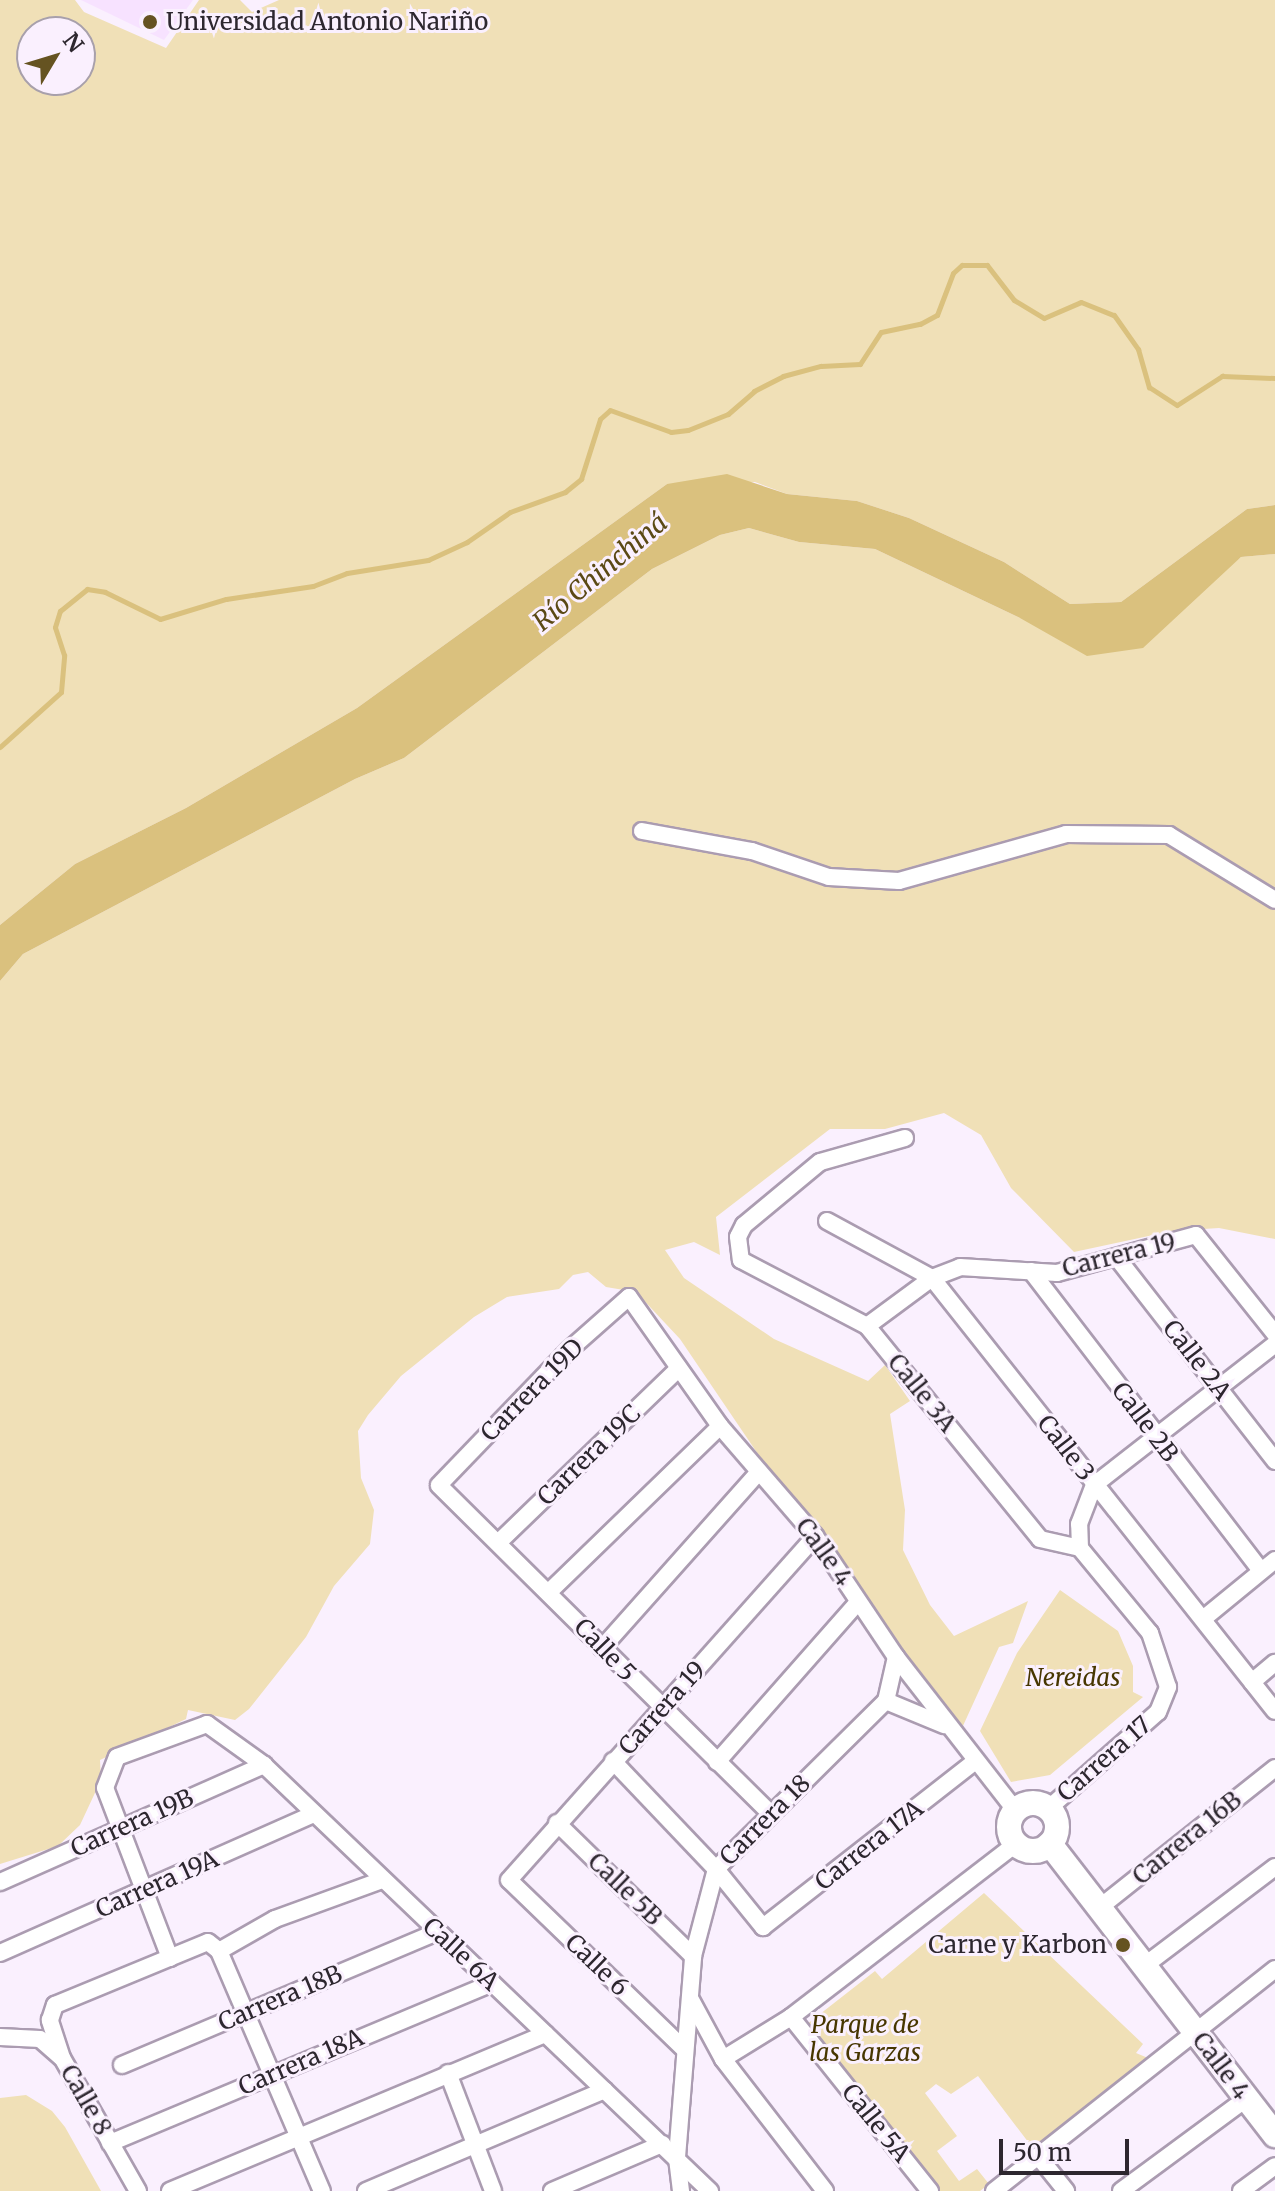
<!DOCTYPE html>
<html>
<head>
<meta charset="utf-8">
<style>
  body { margin:0 }
  #map { position:relative; width:1275px; height:2191px; overflow:hidden; background:#faf0fe; font-family:Merriweather,serif }
  div>[style] { position:absolute }
  [style*='--x'] { left:calc(var(--x)*1px); top:calc(var(--y)*1px); width:calc(var(--w)*1px); rotate:calc(var(--a)*1deg) }
  .built>* { inset:0; background:#f7e2ff }
  .green>* { inset:0; background:#f0e0b7 }
  .water>* { inset:0; background:#dac17e }
  .stream>* { height:5px; margin:-2.5px; padding:0 2.5px; transform-origin:2.5px; border-radius:2.5px; background:#dac17e }
  .roads { filter:drop-shadow(2px 0 #ab9cb1) drop-shadow(-2px 0 #ab9cb1) drop-shadow(0 2px #ab9cb1) drop-shadow(0 -2px #ab9cb1) }
  .street>* { height:16px; margin:-8px; padding:0 8px; transform-origin:8px; border-radius:8px; background:#fff }
  .secondary>* { height:24px; margin:-12px; padding:0 12px; transform-origin:12px; border-radius:12px; background:#fff }
  .secondary>.ring { margin:-12px; padding:0; box-sizing:content-box; background:none; border:24px solid #fff; border-radius:50% }
  .dots>* { width:22px; height:22px; translate:-50% -50%; box-sizing:border-box; border:4px solid #faf0fe; border-radius:50% }
  span { translate:-50% -50%; white-space:nowrap; text-align:center; line-height:1.15; -webkit-text-stroke:6px #faf0fe; paint-order:stroke }
  .poi-label { font-size:24px; color:#2d272f }
  .left { translate:0 -50%; text-align:left }
  .right { translate:-100% -50%; text-align:right }
  .street-label { font-size:24px; color:#2d272f }
  .park-label { font-size:24px; color:#473600; font-style:italic }
  .water-label { font-size:26px; color:#5b4915; font-style:italic }
  .north { position:absolute; left:16px; top:16px; width:80px; height:80px; box-sizing:border-box; background:#faf0fe; border:2px solid #a8a0ab; border-radius:50%; rotate:52deg; font-size:22px; font-weight:700; line-height:32px; text-align:center; color:#2d272f }
  .north::after { content:''; display:block; margin:auto; width:28px; height:36px; background:#655321; clip-path:polygon(50% 0,100% 100%,50% 72%,0 100%) }
  .scale { position:absolute; left:999px; top:2139px; width:130px; height:36px; box-sizing:border-box; border:4px solid #2d272f; border-top:0; padding-left:10px; font-size:24px; line-height:28px; white-space:nowrap; color:#2d272f; -webkit-text-stroke:6px #faf0fe; paint-order:stroke }
</style>
</head>
<body>
<div id="map">
  <div class="built">
    <div style="clip-path:polygon(81px 0,193px 0,164px 40px)"></div>
  </div>
  <div class="green">
    <div style="clip-path:polygon(evenodd,0 0,75px 0,84px 12px,166px 48px,199px 0,240px 0,252px 12px,279px 0,1275px 0,1275px 505px,1247px 509px,1121px 602px,1070px 604px,1004px 562px,909px 518px,857px 501px,787px 494px,755px 482px,667px 484px,357px 708px,186px 808px,75px 864px,0 925px,0 0,32px 32px,80px 32px,80px 80px,32px 80px,32px 32px)"></div>
    <div style="clip-path:polygon(749px 528px,799px 542px,875px 549px,1020px 618px,1196px 594px,1241px 557px,1275px 554px,1275px 1239px,1219px 1228px,1172px 1231px,1074px 1252px,1011px 1188px,981px 1135px,944px 1113px,885px 1129px,830px 1129px,716px 1217px,720px 1255px,694px 1242px,665px 1250px,684px 1278px,774px 1339px,868px 1381px,885px 1365px,910px 1401px,890px 1414px,905px 1510px,903px 1550px,930px 1605px,954px 1636px,1028px 1601px,1013px 1643px,999px 1647px,962px 1728px,926px 1684px,822px 1529px,766px 1466px,680px 1339px,636px 1292px,606px 1287px,588px 1272px,573px 1275px,559px 1289px,507px 1297px,474px 1317px,401px 1376px,368px 1415px,358px 1431px,361px 1478px,374px 1510px,370px 1544px,334px 1586px,306px 1637px,249px 1709px,235px 1720px,188px 1710px,186px 1719px,100px 1760px,101px 1780px,80px 1825px,58px 1846px,0 1864px,0 981px,23px 954px,355px 779px,404px 758px,652px 569px,720px 535px)"></div>
    <div style="clip-path:polygon(1060px 1590px,1118px 1631px,1133px 1666px,1133px 1692px,1143px 1697px,1050px 1775px,1011px 1782px,980px 1731px,1017px 1653px)"></div>
    <div style="clip-path:polygon(984px 1893px,1143px 2044px,1136px 2053px,1148px 2058px,1035px 2151px,978px 2076px,951px 2094px,936px 2084px,925px 2093px,957px 2136px,937px 2151px,959px 2181px,977px 2169px,989px 2184px,980px 2191px,934px 2191px,806px 2025px,875px 1971px,882px 1979px)"></div>
    <div style="clip-path:polygon(26px 2095px,52px 2111px,65px 2127px,101px 2191px,0 2191px,0 2098px)"></div>
  </div>
  <div class="water">
    <div style="clip-path:polygon(727px 474px,787px 494px,857px 501px,909px 518px,1004px 562px,1070px 604px,1121px 602px,1247px 509px,1275px 505px,1275px 554px,1241px 557px,1143px 648px,1087px 656px,1020px 618px,875px 549px,799px 542px,749px 528px,720px 535px,652px 569px,404px 758px,355px 779px,23px 954px,0 981px,0 925px,75px 864px,186px 808px,357px 708px,667px 484px)"></div>
  </div>
  <div class="stream">
    <div style="--x:0;--y:747;--w:82;--a:-42"></div>
    <div style="--x:61;--y:692;--w:37;--a:-85"></div>
    <div style="--x:64;--y:655;--w:29;--a:-108"></div>
    <div style="--x:55;--y:627;--w:17;--a:-73"></div>
    <div style="--x:60;--y:611;--w:35;--a:-39"></div>
    <div style="--x:87;--y:589;--w:18;--a:9"></div>
    <div style="--x:105;--y:592;--w:61;--a:26.1"></div>
    <div style="--x:160;--y:619;--w:69;--a:-16.9"></div>
    <div style="--x:226;--y:599;--w:88;--a:-8.5"></div>
    <div style="--x:313;--y:586;--w:36;--a:-21"></div>
    <div style="--x:347;--y:573;--w:82;--a:-9.1"></div>
    <div style="--x:428;--y:560;--w:43;--a:-24.8"></div>
    <div style="--x:467;--y:542;--w:52;--a:-34.9"></div>
    <div style="--x:510;--y:512;--w:59;--a:-20"></div>
    <div style="--x:565;--y:492;--w:21;--a:-39"></div>
    <div style="--x:581;--y:479;--w:63;--a:-72.4"></div>
    <div style="--x:600;--y:419;--w:13;--a:-42"></div>
    <div style="--x:610;--y:410;--w:65;--a:19.8"></div>
    <div style="--x:671;--y:432;--w:17;--a:-7"></div>
    <div style="--x:688;--y:430;--w:43;--a:-21.8"></div>
    <div style="--x:728;--y:414;--w:35;--a:-41"></div>
    <div style="--x:754;--y:391;--w:33;--a:-27"></div>
    <div style="--x:783;--y:376;--w:39;--a:-15"></div>
    <div style="--x:821;--y:366;--w:39;--a:-3"></div>
    <div style="--x:860;--y:364;--w:38;--a:-57"></div>
    <div style="--x:881;--y:332;--w:40;--a:-12"></div>
    <div style="--x:920;--y:324;--w:19;--a:-28"></div>
    <div style="--x:937;--y:315;--w:45;--a:-69.1"></div>
    <div style="--x:953;--y:273;--w:12;--a:-42"></div>
    <div style="--x:962;--y:265;--w:25;--a:0"></div>
    <div style="--x:987;--y:265;--w:44;--a:52.4"></div>
    <div style="--x:1014;--y:300;--w:35;--a:31"></div>
    <div style="--x:1044;--y:318;--w:40;--a:-23.4"></div>
    <div style="--x:1081;--y:302;--w:35;--a:22"></div>
    <div style="--x:1114;--y:315;--w:42;--a:54.8"></div>
    <div style="--x:1138;--y:349;--w:40;--a:74"></div>
    <div style="--x:1149;--y:387;--w:33;--a:33"></div>
    <div style="--x:1177;--y:405;--w:54;--a:-32.8"></div>
    <div style="--x:1222;--y:376;--w:53;--a:2.2"></div>
  </div>
  <div class="roads">
    <div class="street">
      <div style="--x:642;--y:831;--w:112;--a:10.3"></div>
      <div style="--x:752;--y:851;--w:81;--a:18.7"></div>
      <div style="--x:829;--y:877;--w:70;--a:3.3"></div>
      <div style="--x:899;--y:881;--w:173;--a:-15.7"></div>
      <div style="--x:1066;--y:834;--w:103;--a:0.6"></div>
      <div style="--x:1169;--y:835;--w:124;--a:31.5"></div>
      <div style="--x:905;--y:1138;--w:88;--a:164.2"></div>
      <div style="--x:820;--y:1162;--w:99;--a:140.3"></div>
      <div style="--x:744;--y:1225;--w:13;--a:117"></div>
      <div style="--x:738;--y:1237;--w:23;--a:83"></div>
      <div style="--x:741;--y:1260;--w:142;--a:27.6"></div>
      <div style="--x:867;--y:1326;--w:274;--a:50.9"></div>
      <div style="--x:1040;--y:1539;--w:41;--a:12.7"></div>
      <div style="--x:827;--y:1221;--w:119;--a:28.5"></div>
      <div style="--x:932;--y:1278;--w:552;--a:51.62"></div>
      <div style="--x:1118;--y:1259;--w:256;--a:52.1"></div>
      <div style="--x:1031;--y:1271;--w:378;--a:52.5"></div>
      <div style="--x:867;--y:1326;--w:81;--a:-36.4"></div>
      <div style="--x:932;--y:1278;--w:30;--a:-21"></div>
      <div style="--x:960;--y:1267;--w:97;--a:3.5"></div>
      <div style="--x:1057;--y:1273;--w:144;--a:-15.3"></div>
      <div style="--x:1196;--y:1235;--w:127;--a:51.4"></div>
      <div style="--x:499;--y:1542;--w:250;--a:-44"></div>
      <div style="--x:1080;--y:1548;--w:24;--a:-92"></div>
      <div style="--x:1079;--y:1524;--w:42;--a:-69"></div>
      <div style="--x:1094;--y:1485;--w:229;--a:-37.9"></div>
      <div style="--x:549;--y:1592;--w:238;--a:-44.1"></div>
      <div style="--x:1203;--y:1619;--w:93;--a:-39.3"></div>
      <div style="--x:602;--y:1648;--w:236;--a:-48.3"></div>
      <div style="--x:1252;--y:1682;--w:30;--a:-40"></div>
      <div style="--x:886;--y:1701;--w:63;--a:22.5"></div>
      <div style="--x:613;--y:1761;--w:149;--a:46.4"></div>
      <div style="--x:716;--y:1869;--w:75;--a:51"></div>
      <div style="--x:763;--y:1927;--w:268;--a:-38"></div>
      <div style="--x:717;--y:1762;--w:213;--a:-48.6"></div>
      <div style="--x:1049;--y:1808;--w:145;--a:-41.4"></div>
      <div style="--x:1158;--y:1712;--w:27;--a:-68"></div>
      <div style="--x:1168;--y:1687;--w:57;--a:-108.4"></div>
      <div style="--x:1150;--y:1633;--w:110;--a:-129.5"></div>
      <div style="--x:771;--y:1814;--w:467;--a:-135.3"></div>
      <div style="--x:439;--y:1485;--w:187;--a:-46.1"></div>
      <div style="--x:569;--y:1350;--w:80;--a:-41.5"></div>
      <div style="--x:629;--y:1297;--w:158;--a:54.8"></div>
      <div style="--x:720;--y:1426;--w:145;--a:49.2"></div>
      <div style="--x:815;--y:1536;--w:146;--a:56.2"></div>
      <div style="--x:896;--y:1657;--w:194;--a:52.1"></div>
      <div style="--x:557;--y:1823;--w:190;--a:44.4"></div>
      <div style="--x:0;--y:1882;--w:289;--a:-23.9"></div>
      <div style="--x:1099;--y:1908;--w:225;--a:-38.5"></div>
      <div style="--x:219;--y:1951;--w:64;--a:-29.7"></div>
      <div style="--x:275;--y:1919;--w:114;--a:-20"></div>
      <div style="--x:0;--y:1953;--w:342;--a:-23.9"></div>
      <div style="--x:170;--y:1958;--w:182;--a:-110.9"></div>
      <div style="--x:105;--y:1788;--w:33;--a:-69"></div>
      <div style="--x:117;--y:1757;--w:96;--a:-20.1"></div>
      <div style="--x:207;--y:1724;--w:70;--a:35.7"></div>
      <div style="--x:264;--y:1765;--w:617;--a:43.69"></div>
      <div style="--x:1144;--y:1966;--w:164;--a:-37.1"></div>
      <div style="--x:690;--y:1998;--w:69;--a:61.6"></div>
      <div style="--x:723;--y:2059;--w:167;--a:52.3"></div>
      <div style="--x:791;--y:2017;--w:223;--a:51.4"></div>
      <div style="--x:0;--y:2037;--w:40;--a:2.9"></div>
      <div style="--x:40;--y:2039;--w:28;--a:41"></div>
      <div style="--x:684;--y:2049;--w:243;--a:-136"></div>
      <div style="--x:509;--y:1880;--w:460;--a:-48.3"></div>
      <div style="--x:723;--y:2059;--w:80;--a:-31.7"></div>
      <div style="--x:791;--y:2017;--w:284;--a:-37.6"></div>
      <div style="--x:122;--y:2065;--w:342;--a:-22.9"></div>
      <div style="--x:448;--y:2073;--w:126;--a:69.1"></div>
      <div style="--x:110;--y:2143;--w:414;--a:-22.7"></div>
      <div style="--x:1038;--y:2156;--w:45;--a:51.3"></div>
      <div style="--x:138;--y:2191;--w:153;--a:-119.7"></div>
      <div style="--x:62;--y:2058;--w:40;--a:-108"></div>
      <div style="--x:50;--y:2020;--w:16;--a:-72"></div>
      <div style="--x:55;--y:2005;--w:165;--a:-22.4"></div>
      <div style="--x:208;--y:1942;--w:14;--a:39"></div>
      <div style="--x:219;--y:1951;--w:261;--a:66.8"></div>
      <div style="--x:170;--y:2191;--w:407;--a:-22.7"></div>
      <div style="--x:366;--y:2191;--w:259;--a:-22.9"></div>
      <div style="--x:552;--y:2191;--w:120;--a:-23.1"></div>
      <div style="--x:681;--y:2191;--w:34;--a:-97"></div>
      <div style="--x:677;--y:2157;--w:202;--a:-85.4"></div>
      <div style="--x:693;--y:1956;--w:90;--a:-75.2"></div>
      <div style="--x:716;--y:1869;--w:239;--a:-44.7"></div>
      <div style="--x:886;--y:1701;--w:45;--a:-77.2"></div>
      <div style="--x:994;--y:2191;--w:358;--a:-38.3"></div>
      <div style="--x:1121;--y:2191;--w:155;--a:-36.4"></div>
      <div style="--x:1241;--y:2191;--w:42;--a:-36.3"></div>
    </div>
    <div class="secondary">
      <div class="ring" style="left:1009px;top:1803px;width:24px;height:24px"></div>
      <div style="--x:1050;--y:1844;--w:368;--a:52.3"></div>
    </div>
  </div>
  <div class="dots">
    <div style="left:150px;top:22px;background:#655321"></div>
    <div style="left:1123px;top:1945px;background:#655321"></div>
  </div>
  <div class="poi-label">
    <span class="left" style="left:166px;top:22px">Universidad Antonio Nariño</span>
    <span class="right" style="left:1107px;top:1945px">Carne y Karbon</span>
  </div>
  <div class="street-label">
    <span style="left:1119px;top:1255px;rotate:-14deg">Carrera 19</span>
    <span style="left:1197px;top:1360px;rotate:52deg">Calle 2A</span>
    <span style="left:532px;top:1390px;rotate:-45deg">Carrera 19D</span>
    <span style="left:922px;top:1393px;rotate:51deg">Calle 3A</span>
    <span style="left:1145px;top:1422px;rotate:53deg">Calle 2B</span>
    <span style="left:1066px;top:1448px;rotate:52deg">Calle 3</span>
    <span style="left:589px;top:1455px;rotate:-44deg">Carrera 19C</span>
    <span style="left:824px;top:1552px;rotate:54deg">Calle 4</span>
    <span style="left:605px;top:1650px;rotate:46deg">Calle 5</span>
    <span style="left:662px;top:1708px;rotate:-48deg">Carrera 19</span>
    <span style="left:1104px;top:1759px;rotate:-41deg">Carrera 17</span>
    <span style="left:765px;top:1820px;rotate:-45deg">Carrera 18</span>
    <span style="left:132px;top:1823px;rotate:-24deg">Carrera 19B</span>
    <span style="left:1187px;top:1838px;rotate:-39deg">Carrera 16B</span>
    <span style="left:869px;top:1845px;rotate:-38deg">Carrera 17A</span>
    <span style="left:157px;top:1884px;rotate:-24deg">Carrera 19A</span>
    <span style="left:625px;top:1889px;rotate:44deg">Calle 5B</span>
    <span style="left:461px;top:1954px;rotate:43deg">Calle 6A</span>
    <span style="left:597px;top:1965px;rotate:44deg">Calle 6</span>
    <span style="left:280px;top:1998px;rotate:-23deg">Carrera 18B</span>
    <span style="left:301px;top:2062px;rotate:-23deg">Carrera 18A</span>
    <span style="left:1221px;top:2066px;rotate:53deg">Calle 4</span>
    <span style="left:86px;top:2100px;rotate:60deg">Calle 8</span>
    <span style="left:876px;top:2123px;rotate:51deg">Calle 5A</span>
  </div>
  <div class="park-label">
    <span style="left:1073px;top:1678px">Nereidas</span>
    <span style="left:865px;top:2039px">Parque de<br>las Garzas</span>
  </div>
  <div class="water-label">
    <span style="left:600px;top:572px;rotate:-40deg">Río Chinchiná</span>
  </div>
  <div class="north">N</div>
  <div class="scale">50 m</div>
</div>
</body>
</html>
